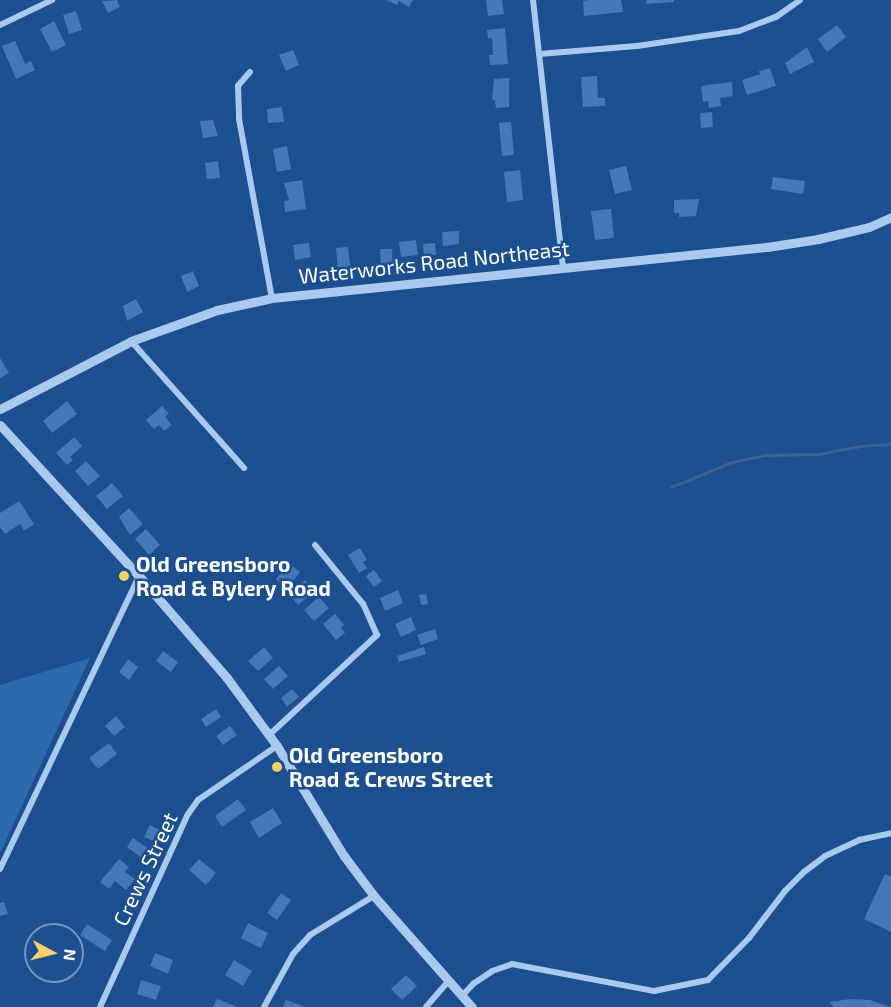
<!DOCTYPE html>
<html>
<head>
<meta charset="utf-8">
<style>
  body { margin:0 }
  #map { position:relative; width:891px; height:1007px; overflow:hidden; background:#1b4f8f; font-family:"Exo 2",sans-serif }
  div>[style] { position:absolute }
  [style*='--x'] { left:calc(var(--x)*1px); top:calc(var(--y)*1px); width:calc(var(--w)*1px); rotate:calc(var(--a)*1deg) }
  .green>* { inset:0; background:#2e69ad }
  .stream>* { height:3px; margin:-1.5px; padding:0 1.5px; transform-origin:1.5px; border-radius:1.5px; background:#3c6290 }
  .building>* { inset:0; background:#4478b7 }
  .minor>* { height:6px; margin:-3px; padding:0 3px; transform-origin:3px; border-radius:3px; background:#a9c9ee }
  .tertiary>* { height:9px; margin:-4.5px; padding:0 4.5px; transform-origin:4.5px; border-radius:4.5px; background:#a9c9ee }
  .dots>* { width:16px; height:16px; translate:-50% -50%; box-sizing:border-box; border:3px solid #1b4f8f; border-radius:50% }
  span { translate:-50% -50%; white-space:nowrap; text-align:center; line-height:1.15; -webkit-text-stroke:5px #1b4f8f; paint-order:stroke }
  .street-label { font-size:21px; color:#fff }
  .poi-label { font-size:21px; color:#fff; font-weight:700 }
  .left { translate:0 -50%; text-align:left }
  .north { position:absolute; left:24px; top:923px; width:60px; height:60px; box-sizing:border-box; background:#1b4f8f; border:2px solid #7695bc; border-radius:50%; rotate:97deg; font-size:16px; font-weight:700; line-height:24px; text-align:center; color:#fff }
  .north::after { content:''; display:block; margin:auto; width:21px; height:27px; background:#ffd166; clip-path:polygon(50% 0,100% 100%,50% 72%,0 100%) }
</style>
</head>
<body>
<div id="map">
  <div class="green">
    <div style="clip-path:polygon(90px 658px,1px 851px,0 851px,0 685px)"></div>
  </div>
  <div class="stream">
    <div style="--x:671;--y:487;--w:66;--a:-22.3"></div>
    <div style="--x:732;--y:462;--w:34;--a:-12"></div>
    <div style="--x:765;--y:455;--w:54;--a:-1.1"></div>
    <div style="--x:819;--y:454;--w:42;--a:-11"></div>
    <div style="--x:860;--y:446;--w:31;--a:-4"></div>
  </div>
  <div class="building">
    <div style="clip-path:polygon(117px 0,120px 7px,108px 13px,102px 1px)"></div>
    <div style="clip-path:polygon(386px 0,413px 0,409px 7px,399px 1px,397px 5px)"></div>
    <div style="clip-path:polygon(486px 0,502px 0,504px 14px,488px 16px)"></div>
    <div style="clip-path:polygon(588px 0,621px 0,623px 12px,584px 16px,583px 1px)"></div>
    <div style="clip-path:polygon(646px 0,674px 0,674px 2px,646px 4px)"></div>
    <div style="clip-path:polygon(76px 11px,82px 30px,69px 34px,63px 15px)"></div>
    <div style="clip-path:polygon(54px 21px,66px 45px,52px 52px,40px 29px)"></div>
    <div style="clip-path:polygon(837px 25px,846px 37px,827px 52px,818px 39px)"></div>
    <div style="clip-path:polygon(505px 28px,508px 64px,490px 65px,489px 55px,493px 55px,492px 38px,488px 38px,487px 30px)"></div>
    <div style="clip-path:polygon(15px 41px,25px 64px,31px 61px,35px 70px,16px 79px,2px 46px)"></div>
    <div style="clip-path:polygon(807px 47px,814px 62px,790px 74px,785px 63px)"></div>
    <div style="clip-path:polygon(293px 50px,299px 65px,286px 71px,279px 55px)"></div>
    <div style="clip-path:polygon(770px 68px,776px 86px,747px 95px,742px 80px,760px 74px,759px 71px)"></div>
    <div style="clip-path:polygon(597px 76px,598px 98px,605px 98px,605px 106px,583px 107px,581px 77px)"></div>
    <div style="clip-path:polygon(509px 78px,509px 107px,496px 108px,495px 100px,492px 100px,494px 79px)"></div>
    <div style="clip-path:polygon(732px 82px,733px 96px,720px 98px,721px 106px,709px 108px,708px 101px,703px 102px,701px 86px)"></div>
    <div style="clip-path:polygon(282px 107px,284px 122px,268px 123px,267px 109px)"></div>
    <div style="clip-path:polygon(712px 112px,713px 127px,701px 128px,700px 113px)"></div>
    <div style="clip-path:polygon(213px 120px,218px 136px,203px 138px,200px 121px)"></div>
    <div style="clip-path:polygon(511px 122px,514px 155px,502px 156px,499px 123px)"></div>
    <div style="clip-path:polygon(287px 146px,291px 169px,277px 172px,273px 149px)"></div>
    <div style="clip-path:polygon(218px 161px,220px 178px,207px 179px,205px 163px)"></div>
    <div style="clip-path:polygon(626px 166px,632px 190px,615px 194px,609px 170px)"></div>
    <div style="clip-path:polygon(520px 170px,523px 200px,507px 202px,504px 172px)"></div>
    <div style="clip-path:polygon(773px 177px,805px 181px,803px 194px,771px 189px)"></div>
    <div style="clip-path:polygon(302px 180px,306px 209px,285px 212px,284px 201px,289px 200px,284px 183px)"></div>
    <div style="clip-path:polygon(699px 199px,696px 216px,679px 217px,679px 213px,674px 213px,674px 200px)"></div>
    <div style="clip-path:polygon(611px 209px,614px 238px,595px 240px,591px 211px)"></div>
    <div style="clip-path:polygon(459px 231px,459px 244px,443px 246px,442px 232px)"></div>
    <div style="clip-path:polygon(416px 240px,418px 255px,401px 257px,399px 242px)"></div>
    <div style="clip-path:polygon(309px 243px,311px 257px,295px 260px,293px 245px)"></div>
    <div style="clip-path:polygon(435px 243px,436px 255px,424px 256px,423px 244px)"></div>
    <div style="clip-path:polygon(348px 247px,351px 271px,338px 273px,336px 248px)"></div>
    <div style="clip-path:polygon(380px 249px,392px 249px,393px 267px,381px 268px)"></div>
    <div style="clip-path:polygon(193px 271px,199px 286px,187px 292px,181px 276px)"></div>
    <div style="clip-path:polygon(136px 299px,143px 312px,127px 321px,123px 306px)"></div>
    <div style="clip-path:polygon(0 358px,9px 373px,0 378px)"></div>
    <div style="clip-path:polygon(67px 401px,77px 414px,52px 433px,43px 421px)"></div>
    <div style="clip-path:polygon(162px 406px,169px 414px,165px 417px,172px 425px,164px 431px,159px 425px,154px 429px,146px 420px)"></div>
    <div style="clip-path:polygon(74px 437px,82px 446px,70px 457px,73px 460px,67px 465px,56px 453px)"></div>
    <div style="clip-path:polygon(86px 461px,100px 476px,88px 486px,75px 471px)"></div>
    <div style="clip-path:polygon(112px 483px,123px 496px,107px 509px,96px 496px)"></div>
    <div style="clip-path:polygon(19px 501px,34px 524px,24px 531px,20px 524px,5px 534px,0 527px,0 513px)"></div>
    <div style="clip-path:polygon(129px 508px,143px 524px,130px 535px,119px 517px)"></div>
    <div style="clip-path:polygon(146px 529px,160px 545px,149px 555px,135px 539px)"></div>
    <div style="clip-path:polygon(360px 548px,367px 560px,363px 562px,367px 568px,359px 573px,348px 555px)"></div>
    <div style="clip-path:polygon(289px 563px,300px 572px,287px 588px,276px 579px)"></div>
    <div style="clip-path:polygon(374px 570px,382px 581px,374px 587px,366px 576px)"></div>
    <div style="clip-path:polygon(305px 580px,314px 591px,298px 605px,289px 594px)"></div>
    <div style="clip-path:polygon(398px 590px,403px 603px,385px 611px,380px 598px)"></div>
    <div style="clip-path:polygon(426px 594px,428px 604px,421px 605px,419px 595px)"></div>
    <div style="clip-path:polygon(319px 597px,329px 608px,314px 621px,304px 610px)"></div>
    <div style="clip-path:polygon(335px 614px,344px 625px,341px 628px,345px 633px,336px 640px,323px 624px)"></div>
    <div style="clip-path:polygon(411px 617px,416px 630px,401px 637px,395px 624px)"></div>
    <div style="clip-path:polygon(435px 629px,438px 639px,421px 645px,417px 635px)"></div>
    <div style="clip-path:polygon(264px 647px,273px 658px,258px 671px,248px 661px)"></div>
    <div style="clip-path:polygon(424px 647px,426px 654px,399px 662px,397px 656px)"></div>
    <div style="clip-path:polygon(163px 651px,178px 662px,171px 672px,156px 661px)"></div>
    <div style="clip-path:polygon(128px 659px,138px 667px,129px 680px,119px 672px)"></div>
    <div style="clip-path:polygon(279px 666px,288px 676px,273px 689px,264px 679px)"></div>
    <div style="clip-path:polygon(292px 689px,299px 697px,287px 707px,281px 698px)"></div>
    <div style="clip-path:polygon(216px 709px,221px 717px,206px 727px,201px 719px)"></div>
    <div style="clip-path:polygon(116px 716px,125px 727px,114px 736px,105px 726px)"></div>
    <div style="clip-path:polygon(230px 726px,237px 735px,223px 745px,216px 736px)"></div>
    <div style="clip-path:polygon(109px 743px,117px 754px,98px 769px,89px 758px)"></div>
    <div style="clip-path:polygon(238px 799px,246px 810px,222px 827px,215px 816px)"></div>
    <div style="clip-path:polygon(273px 808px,282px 823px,259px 838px,250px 822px)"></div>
    <div style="clip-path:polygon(150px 825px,163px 832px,158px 843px,144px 837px)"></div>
    <div style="clip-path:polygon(133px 838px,152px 851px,145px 860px,127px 847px)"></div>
    <div style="clip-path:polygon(119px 859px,129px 867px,125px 872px,135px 879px,126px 890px,115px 881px,109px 889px,100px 882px)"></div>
    <div style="clip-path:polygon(199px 859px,216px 873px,206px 885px,189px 870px)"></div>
    <div style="clip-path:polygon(885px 874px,891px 877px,891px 932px,864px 919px)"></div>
    <div style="clip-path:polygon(281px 893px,291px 900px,277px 920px,267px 913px)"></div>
    <div style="clip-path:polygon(4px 902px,8px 914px,0 916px,0 903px)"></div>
    <div style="clip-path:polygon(248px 923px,268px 933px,261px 948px,241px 938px)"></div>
    <div style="clip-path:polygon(87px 924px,112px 940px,105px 951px,80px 935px)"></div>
    <div style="clip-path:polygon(155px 953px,173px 960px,168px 974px,150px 966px)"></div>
    <div style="clip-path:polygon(234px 960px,252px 971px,243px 986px,225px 975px)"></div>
    <div style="clip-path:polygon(406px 975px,417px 986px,402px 1000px,391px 989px)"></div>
    <div style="clip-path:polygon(141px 980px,161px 986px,156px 1000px,137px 994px)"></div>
    <div style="clip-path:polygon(217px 999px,238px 1007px,213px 1007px)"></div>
    <div style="clip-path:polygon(850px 999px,870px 1000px,891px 1007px,833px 1007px,830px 1002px)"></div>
    <div style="clip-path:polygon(286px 1000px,305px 1007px,283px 1007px)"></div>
  </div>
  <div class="minor">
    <div style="--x:533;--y:0;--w:268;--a:83.6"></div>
    <div style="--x:0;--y:25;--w:58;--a:-25.7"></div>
    <div style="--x:539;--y:54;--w:98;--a:-4.7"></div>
    <div style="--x:637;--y:46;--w:103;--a:-8.4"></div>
    <div style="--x:739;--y:31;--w:40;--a:-21"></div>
    <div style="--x:776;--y:17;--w:29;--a:-35"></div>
    <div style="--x:250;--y:72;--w:18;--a:131"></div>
    <div style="--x:238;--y:86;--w:33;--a:88"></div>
    <div style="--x:239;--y:119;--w:182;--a:79.6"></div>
    <div style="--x:131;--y:341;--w:170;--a:48.3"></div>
    <div style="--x:268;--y:736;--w:149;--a:-42.8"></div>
    <div style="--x:377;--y:635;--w:34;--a:-114"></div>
    <div style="--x:363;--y:604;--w:76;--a:-129.1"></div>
    <div style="--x:0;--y:869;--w:324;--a:-64.6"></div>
    <div style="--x:462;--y:996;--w:16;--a:-47"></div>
    <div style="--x:473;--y:984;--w:23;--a:-34"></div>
    <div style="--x:492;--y:971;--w:21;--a:-19"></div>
    <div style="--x:512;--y:964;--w:145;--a:10.8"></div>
    <div style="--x:654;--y:991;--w:55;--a:-11.5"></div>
    <div style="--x:708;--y:980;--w:59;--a:-45.7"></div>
    <div style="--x:749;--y:938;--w:59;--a:-52.5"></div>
    <div style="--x:785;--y:891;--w:27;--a:-45"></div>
    <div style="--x:804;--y:872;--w:26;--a:-37"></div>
    <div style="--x:825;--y:856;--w:38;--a:-25"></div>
    <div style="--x:859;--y:840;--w:33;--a:-12"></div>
    <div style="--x:100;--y:1007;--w:212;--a:-65.5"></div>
    <div style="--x:188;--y:814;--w:17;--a:-54"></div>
    <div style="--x:198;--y:800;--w:96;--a:-34.4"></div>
    <div style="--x:264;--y:1007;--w:60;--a:-61.3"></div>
    <div style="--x:293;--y:954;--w:25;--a:-48"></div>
    <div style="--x:310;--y:935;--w:75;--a:-31.4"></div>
    <div style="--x:426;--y:1007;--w:35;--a:-49"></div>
  </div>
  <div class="tertiary">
    <div style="--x:0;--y:409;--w:148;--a:-27.4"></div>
    <div style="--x:131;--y:341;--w:91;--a:-19.8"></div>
    <div style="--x:217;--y:310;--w:56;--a:-12.3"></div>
    <div style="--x:272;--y:298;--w:498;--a:-5.9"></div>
    <div style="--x:767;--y:247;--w:52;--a:-8.9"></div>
    <div style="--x:818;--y:239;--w:52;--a:-13.2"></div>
    <div style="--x:869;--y:227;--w:24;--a:-24"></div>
    <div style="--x:0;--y:425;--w:205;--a:47.4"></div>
    <div style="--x:139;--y:576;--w:135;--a:49.2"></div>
    <div style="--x:227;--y:678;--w:84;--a:53.7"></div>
    <div style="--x:277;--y:746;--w:129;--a:58.7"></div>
    <div style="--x:344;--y:856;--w:50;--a:53.1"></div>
    <div style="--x:374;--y:896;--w:148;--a:48.6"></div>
  </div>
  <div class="dots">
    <div style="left:124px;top:576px;background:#ffd166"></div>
    <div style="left:277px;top:767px;background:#ffd166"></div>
  </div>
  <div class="street-label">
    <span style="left:434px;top:262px;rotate:-6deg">Waterworks Road Northeast</span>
    <span style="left:145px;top:869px;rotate:-65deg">Crews Street</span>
  </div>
  <div class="poi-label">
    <span class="left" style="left:136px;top:576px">Old Greensboro<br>Road &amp; Bylery Road</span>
    <span class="left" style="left:289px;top:767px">Old Greensboro<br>Road &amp; Crews Street</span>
  </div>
  <div class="north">N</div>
</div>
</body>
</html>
